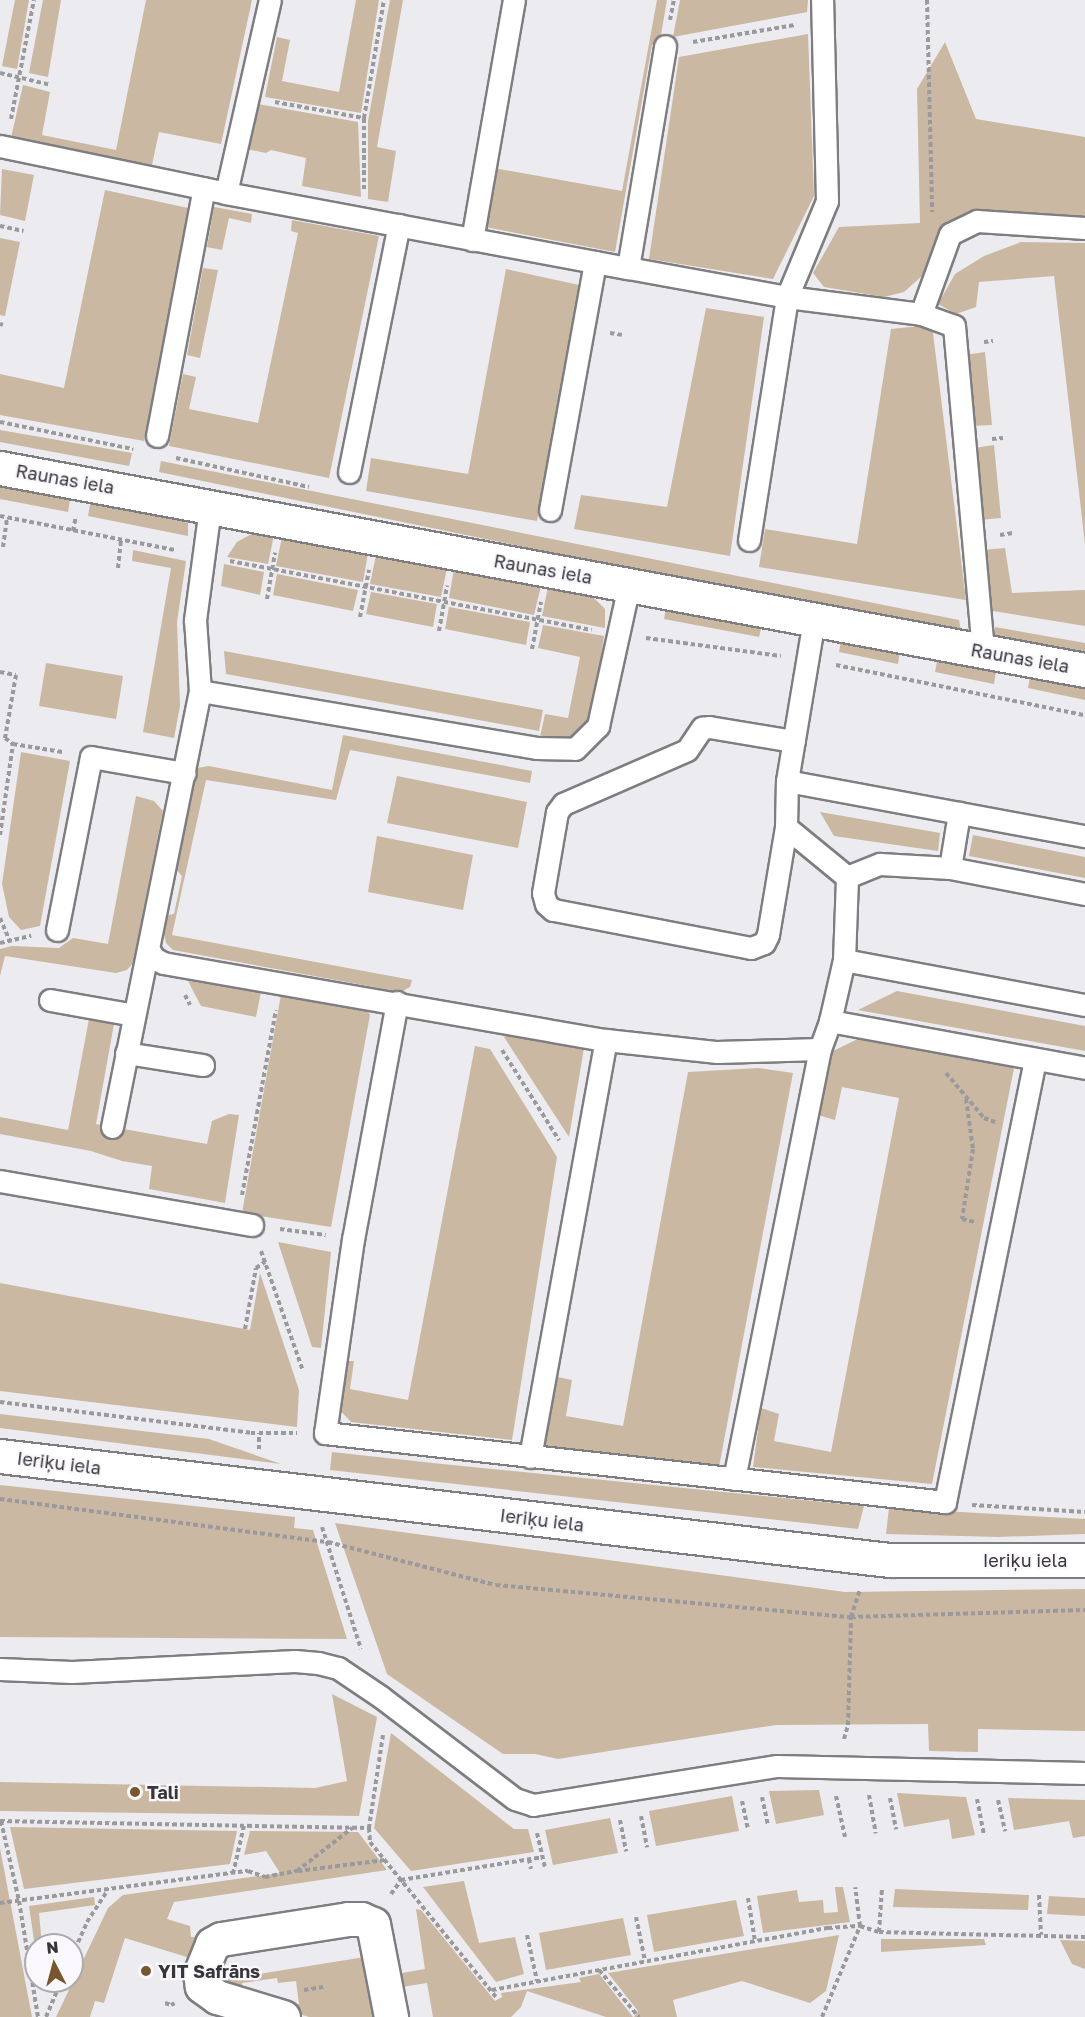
<!DOCTYPE html>
<html>
<head>
<meta charset="utf-8">
<style>
  body { margin:0 }
  #map { position:relative; width:1085px; height:2017px; overflow:hidden; background:#ecebef; font-family:"Golos Text",sans-serif }
  div>[style] { position:absolute }
  [style*='--x'] { left:calc(var(--x)*1px); top:calc(var(--y)*1px); width:calc(var(--w)*1px); rotate:calc(var(--a)*1deg) }
  .green>* { inset:0; background:#cab8a3 }
  .path>* { height:4px; margin-top:-2px; transform-origin:0; background:repeating-linear-gradient(90deg,#9a999c 0 4.5px,transparent 0 7.5px) }
  .roads { filter:drop-shadow(2px 0 #7e7d80) drop-shadow(-2px 0 #7e7d80) drop-shadow(0 2px #7e7d80) drop-shadow(0 -2px #7e7d80) }
  .service>* { height:21px; margin:-10.5px; padding:0 10.5px; transform-origin:10.5px; border-radius:10.5px; background:#fff }
  .minor>* { height:33px; margin:-16.5px; padding:0 16.5px; transform-origin:16.5px; border-radius:16.5px; background:#fff }
  .tertiary>* { height:33px; margin:-16.5px; padding:0 16.5px; transform-origin:16.5px; border-radius:16.5px; background:#fff }
  .dots>* { width:16px; height:16px; translate:-50% -50%; box-sizing:border-box; border:3px solid #faf8fd; border-radius:50% }
  span { translate:-50% -50%; white-space:nowrap; text-align:center; line-height:1.15; -webkit-text-stroke:4.5px #faf8fd; paint-order:stroke }
  .street-label { font-size:18px; color:#373638 }
  .poi-label { font-size:18px; color:#373638; font-weight:700 }
  .left { translate:0 -50%; text-align:left }
  .north { position:absolute; left:24px; top:1933px; width:60px; height:60px; box-sizing:border-box; background:#faf8fd; border:2px solid #acaaae; border-radius:50%; rotate:354deg; font-size:16px; font-weight:700; line-height:24px; text-align:center; color:#373638 }
  .north::after { content:''; display:block; margin:auto; width:21px; height:27px; background:#78572e; clip-path:polygon(50% 0,100% 100%,50% 72%,0 100%) }
</style>
</head>
<body>
<div id="map">
  <div class="green">
    <div style="clip-path:polygon(15px 0,29px 0,17px 69px,2px 66px)"></div>
    <div style="clip-path:polygon(43px 0,61px 0,48px 77px,29px 73px)"></div>
    <div style="clip-path:polygon(146px 0,252px 0,221px 144px,159px 132px,152px 165px,10px 142px,23px 85px,50px 92px,42px 135px,116px 150px)"></div>
    <div style="clip-path:polygon(356px 0,379px 0,361px 113px,265px 97px,277px 37px,290px 40px,282px 81px,339px 92px)"></div>
    <div style="clip-path:polygon(390px 0,403px 0,377px 147px,396px 151px,388px 202px,368px 199px,368px 121px)"></div>
    <div style="clip-path:polygon(657px 0,667px 0,659px 46px,652px 45px,615px 252px,485px 227px,494px 168px,622px 191px)"></div>
    <div style="clip-path:polygon(680px 0,808px 0,807px 12px,673px 37px)"></div>
    <div style="clip-path:polygon(808px 34px,814px 196px,773px 279px,649px 259px,679px 57px)"></div>
    <div style="clip-path:polygon(945px 42px,976px 119px,1085px 137px,1085px 220px,949px 225px,923px 275px,904px 292px,884px 297px,824px 287px,813px 273px,839px 227px,920px 223px,917px 89px)"></div>
    <div style="clip-path:polygon(258px 104px,358px 122px,361px 197px,302px 186px,306px 158px,271px 150px,266px 153px,246px 149px)"></div>
    <div style="clip-path:polygon(2px 169px,34px 175px,25px 221px,0 215px)"></div>
    <div style="clip-path:polygon(105px 190px,188px 208px,144px 441px,0 415px,0 374px,64px 388px)"></div>
    <div style="clip-path:polygon(214px 207px,252px 214px,251px 223px,229px 218px,222px 250px,207px 247px)"></div>
    <div style="clip-path:polygon(292px 220px,379px 236px,329px 478px,169px 446px,183px 374px,196px 377px,189px 409px,258px 423px,298px 233px,291px 231px)"></div>
    <div style="clip-path:polygon(0 238px,20px 242px,5px 316px,0 315px)"></div>
    <div style="clip-path:polygon(1021px 242px,1085px 243px,1085px 544px,1054px 276px,979px 282px,976px 307px,956px 314px,938px 304px,955px 274px,984px 256px)"></div>
    <div style="clip-path:polygon(203px 268px,218px 270px,200px 358px,187px 355px)"></div>
    <div style="clip-path:polygon(506px 269px,579px 285px,537px 521px,366px 491px,371px 458px,468px 474px)"></div>
    <div style="clip-path:polygon(706px 308px,764px 317px,730px 556px,574px 529px,581px 495px,667px 507px)"></div>
    <div style="clip-path:polygon(932px 325px,966px 600px,759px 567px,765px 529px,857px 544px,891px 329px)"></div>
    <div style="clip-path:polygon(985px 352px,992px 425px,970px 426px,965px 355px)"></div>
    <div style="clip-path:polygon(0 430px,132px 453px,129px 466px,0 442px)"></div>
    <div style="clip-path:polygon(994px 445px,1001px 518px,979px 520px,974px 448px)"></div>
    <div style="clip-path:polygon(161px 461px,959px 620px,962px 637px,159px 472px)"></div>
    <div style="clip-path:polygon(0 480px,71px 494px,68px 512px,0 499px)"></div>
    <div style="clip-path:polygon(91px 499px,181px 515px,188px 520px,188px 536px,88px 516px)"></div>
    <div style="clip-path:polygon(255px 532px,274px 535px,268px 564px,227px 557px,237px 542px)"></div>
    <div style="clip-path:polygon(282px 537px,368px 553px,363px 582px,276px 566px)"></div>
    <div style="clip-path:polygon(1005px 548px,1012px 593px,1085px 590px,1085px 626px,987px 610px,982px 550px)"></div>
    <div style="clip-path:polygon(133px 550px,186px 561px,177px 622px,180px 706px,174px 738px,143px 732px,171px 568px,132px 561px)"></div>
    <div style="clip-path:polygon(376px 555px,447px 568px,441px 597px,370px 584px)"></div>
    <div style="clip-path:polygon(224px 564px,264px 572px,260px 595px,221px 586px)"></div>
    <div style="clip-path:polygon(454px 569px,541px 586px,534px 615px,449px 598px)"></div>
    <div style="clip-path:polygon(277px 574px,358px 590px,353px 611px,273px 595px)"></div>
    <div style="clip-path:polygon(548px 587px,591px 595px,605px 609px,605px 628px,542px 616px)"></div>
    <div style="clip-path:polygon(371px 592px,437px 604px,433px 627px,366px 614px)"></div>
    <div style="clip-path:polygon(449px 607px,530px 622px,526px 645px,445px 629px)"></div>
    <div style="clip-path:polygon(666px 608px,762px 625px,759px 637px,664px 619px)"></div>
    <div style="clip-path:polygon(543px 625px,604px 636px,592px 719px,579px 737px,558px 740px,540px 737px,545px 714px,568px 718px,580px 657px,538px 648px)"></div>
    <div style="clip-path:polygon(995px 627px,1085px 643px,1085px 656px,994px 639px)"></div>
    <div style="clip-path:polygon(841px 641px,900px 651px,898px 664px,839px 652px)"></div>
    <div style="clip-path:polygon(224px 651px,543px 710px,539px 731px,226px 674px)"></div>
    <div style="clip-path:polygon(937px 661px,996px 672px,994px 684px,935px 672px)"></div>
    <div style="clip-path:polygon(46px 663px,123px 676px,116px 719px,39px 706px)"></div>
    <div style="clip-path:polygon(1030px 677px,1085px 687px,1085px 700px,1028px 688px)"></div>
    <div style="clip-path:polygon(343px 735px,532px 771px,530px 783px,350px 750px,336px 800px,206px 780px,172px 935px,412px 980px,410px 987px,401px 992px,173px 950px,166px 943px,163px 930px,164px 916px,174px 914px,182px 876px,173px 866px,191px 776px,197px 768px,209px 766px,332px 790px)"></div>
    <div style="clip-path:polygon(21px 752px,70px 761px,40px 926px,21px 930px,9px 917px,2px 884px)"></div>
    <div style="clip-path:polygon(397px 776px,527px 802px,518px 848px,387px 823px)"></div>
    <div style="clip-path:polygon(136px 796px,154px 801px,163px 811px,133px 963px,127px 970px,116px 973px,5px 956px,0 976px,0 949px,12px 946px,59px 948px,73px 938px,108px 944px)"></div>
    <div style="clip-path:polygon(820px 812px,940px 833px,938px 851px,834px 836px)"></div>
    <div style="clip-path:polygon(973px 835px,1085px 857px,1085px 878px,969px 856px)"></div>
    <div style="clip-path:polygon(377px 836px,473px 855px,463px 910px,368px 892px)"></div>
    <div style="clip-path:polygon(188px 981px,261px 992px,256px 1017px,201px 1006px)"></div>
    <div style="clip-path:polygon(282px 989px,364px 1005px,370px 1015px,331px 1227px,242px 1213px)"></div>
    <div style="clip-path:polygon(897px 991px,1085px 1026px,1085px 1051px,858px 1010px)"></div>
    <div style="clip-path:polygon(89px 1019px,114px 1024px,96px 1124px,207px 1144px,212px 1121px,229px 1114px,239px 1115px,225px 1203px,149px 1189px,152px 1166px,122px 1161px,91px 1151px,0 1134px,0 1117px,68px 1130px)"></div>
    <div style="clip-path:polygon(509px 1033px,584px 1048px,569px 1137px,504px 1037px)"></div>
    <div style="clip-path:polygon(866px 1035px,1015px 1063px,932px 1484px,753px 1467px,761px 1408px,779px 1414px,774px 1441px,831px 1452px,899px 1098px,842px 1087px,835px 1120px,818px 1115px,833px 1051px)"></div>
    <div style="clip-path:polygon(475px 1046px,490px 1049px,557px 1157px,512px 1440px,351px 1422px,337px 1407px,344px 1361px,354px 1361px,350px 1389px,408px 1400px)"></div>
    <div style="clip-path:polygon(758px 1068px,793px 1073px,719px 1467px,544px 1449px,553px 1376px,572px 1380px,566px 1416px,623px 1426px,688px 1072px)"></div>
    <div style="clip-path:polygon(278px 1242px,331px 1252px,321px 1348px,312px 1347px)"></div>
    <div style="clip-path:polygon(260px 1273px,299px 1390px,297px 1427px,0 1391px,0 1283px,250px 1330px)"></div>
    <div style="clip-path:polygon(0 1414px,209px 1439px,281px 1464px,0 1428px)"></div>
    <div style="clip-path:polygon(332px 1452px,442px 1464px,864px 1506px,858px 1529px,330px 1470px)"></div>
    <div style="clip-path:polygon(0 1485px,295px 1517px,294px 1528px,313px 1530px,347px 1639px,0 1637px)"></div>
    <div style="clip-path:polygon(889px 1508px,1085px 1519px,1085px 1534px,998px 1537px,886px 1534px)"></div>
    <div style="clip-path:polygon(335px 1523px,845px 1592px,1085px 1589px,1085px 1731px,978px 1729px,978px 1752px,929px 1751px,928px 1724px,776px 1725px,558px 1759px,535px 1754px,503px 1754px,387px 1674px)"></div>
    <div style="clip-path:polygon(332px 1694px,377px 1717px,359px 1816px,0 1811px,0 1782px,315px 1788px,347px 1781px)"></div>
    <div style="clip-path:polygon(391px 1733px,514px 1829px,528px 1829px,534px 1852px,411px 1871px,374px 1828px)"></div>
    <div style="clip-path:polygon(819px 1790px,824px 1815px,776px 1824px,769px 1791px)"></div>
    <div style="clip-path:polygon(897px 1793px,966px 1797px,975px 1835px,952px 1839px,949px 1819px,904px 1827px)"></div>
    <div style="clip-path:polygon(732px 1796px,739px 1831px,656px 1846px,649px 1811px)"></div>
    <div style="clip-path:polygon(1008px 1798px,1085px 1800px,1085px 1836px,1073px 1838px,1069px 1821px,1014px 1830px)"></div>
    <div style="clip-path:polygon(610px 1818px,618px 1853px,553px 1865px,545px 1830px)"></div>
    <div style="clip-path:polygon(10px 1827px,237px 1831px,230px 1864px,24px 1889px)"></div>
    <div style="clip-path:polygon(250px 1831px,358px 1832px,387px 1870px,174px 1902px,167px 1919px,190px 1926px,191px 1937px,197px 1937px,190px 1958px,125px 1938px,104px 2003px,95px 2001px,90px 2017px,56px 2017px,108px 1908px,123px 1895px,280px 1873px,266px 1851px,244px 1855px)"></div>
    <div style="clip-path:polygon(0 1848px,32px 2017px,0 2017px)"></div>
    <div style="clip-path:polygon(464px 1881px,479px 1943px,515px 1937px,524px 1974px,496px 1982px,423px 1887px)"></div>
    <div style="clip-path:polygon(835px 1887px,843px 1887px,850px 1922px,763px 1933px,757px 1896px,797px 1890px,799px 1902px,823px 1900px,824px 1913px,838px 1912px)"></div>
    <div style="clip-path:polygon(895px 1889px,1029px 1895px,1028px 1910px,893px 1907px)"></div>
    <div style="clip-path:polygon(1049px 1896px,1085px 1898px,1085px 1916px,1047px 1914px)"></div>
    <div style="clip-path:polygon(94px 1897px,95px 1905px,39px 1913px,42px 1945px,36px 1945px,36px 1954px,29px 1906px)"></div>
    <div style="clip-path:polygon(736px 1900px,744px 1936px,654px 1952px,647px 1915px)"></div>
    <div style="clip-path:polygon(416px 1909px,421px 1910px,495px 2001px,502px 1997px,501px 1993px,581px 1982px,579px 1978px,599px 1974px,633px 2017px,606px 2017px,527px 1991px,521px 2007px,511px 2017px,433px 2017px,427px 1983px,402px 1987px,399px 1976px,402px 1973px,425px 1969px)"></div>
    <div style="clip-path:polygon(623px 1918px,631px 1955px,546px 1970px,539px 1933px)"></div>
    <div style="clip-path:polygon(839px 1935px,826px 1991px,810px 2003px,742px 1981px,673px 2000px,677px 2017px,634px 2017px,638px 2011px,608px 1973px)"></div>
    <div style="clip-path:polygon(881px 1939px,984px 1939px,986px 1945px,881px 1952px)"></div>
    <div style="clip-path:polygon(1060px 1940px,1085px 1941px,1085px 1969px,1072px 1964px)"></div>
    <div style="clip-path:polygon(217px 1953px,221px 1980px,365px 1957px,374px 2017px,309px 2017px,283px 2009px,283px 2006px,299px 2004px,296px 1981px,278px 1983px,277px 1978px,242px 1983px,243px 1991px,216px 1986px)"></div>
  </div>
  <div class="path">
    <div style="--x:927;--y:0;--w:212;--a:88.6"></div>
    <div style="--x:670;--y:20;--w:20;--a:-79"></div>
    <div style="--x:693;--y:42;--w:103;--a:-9.5"></div>
    <div style="--x:0;--y:73;--w:52;--a:13.2"></div>
    <div style="--x:275;--y:102;--w:90;--a:10.2"></div>
    <div style="--x:364;--y:118;--w:120;--a:-80.4"></div>
    <div style="--x:364;--y:118;--w:71;--a:90"></div>
    <div style="--x:11;--y:119;--w:121;--a:-79.1"></div>
    <div style="--x:0;--y:226;--w:24;--a:12"></div>
    <div style="--x:0;--y:324;--w:3;--a:18"></div>
    <div style="--x:610;--y:333;--w:12;--a:9"></div>
    <div style="--x:984;--y:342;--w:9;--a:-6"></div>
    <div style="--x:0;--y:422;--w:136;--a:11.5"></div>
    <div style="--x:992;--y:439;--w:11;--a:-5"></div>
    <div style="--x:176;--y:458;--w:136;--a:12.3"></div>
    <div style="--x:0;--y:516;--w:178;--a:11"></div>
    <div style="--x:73;--y:531;--w:15;--a:-79"></div>
    <div style="--x:1000;--y:535;--w:13;--a:-9"></div>
    <div style="--x:3;--y:547;--w:29;--a:-82"></div>
    <div style="--x:230;--y:561;--w:368;--a:10.8"></div>
    <div style="--x:118;--y:568;--w:29;--a:-84"></div>
    <div style="--x:267;--y:599;--w:47;--a:-80.1"></div>
    <div style="--x:360;--y:617;--w:48;--a:-79.2"></div>
    <div style="--x:439;--y:631;--w:46;--a:-79.9"></div>
    <div style="--x:646;--y:638;--w:136;--a:7.6"></div>
    <div style="--x:532;--y:649;--w:48;--a:-79.2"></div>
    <div style="--x:836;--y:665;--w:254;--a:11.4"></div>
    <div style="--x:0;--y:672;--w:16;--a:11"></div>
    <div style="--x:16;--y:675;--w:64;--a:99.9"></div>
    <div style="--x:5;--y:738;--w:10;--a:37"></div>
    <div style="--x:13;--y:744;--w:50;--a:9.3"></div>
    <div style="--x:0;--y:835;--w:92;--a:-81.9"></div>
    <div style="--x:0;--y:918;--w:25;--a:67"></div>
    <div style="--x:0;--y:943;--w:32;--a:-13"></div>
    <div style="--x:185;--y:995;--w:11;--a:63"></div>
    <div style="--x:502;--y:1050;--w:107;--a:57.7"></div>
    <div style="--x:946;--y:1073;--w:59;--a:49.8"></div>
    <div style="--x:984;--y:1118;--w:12;--a:20"></div>
    <div style="--x:966;--y:1099;--w:50;--a:82"></div>
    <div style="--x:973;--y:1149;--w:71;--a:98.9"></div>
    <div style="--x:962;--y:1219;--w:13;--a:13"></div>
    <div style="--x:242;--y:1195;--w:188;--a:-79.6"></div>
    <div style="--x:280;--y:1229;--w:46;--a:7.4"></div>
    <div style="--x:261;--y:1251;--w:127;--a:70.7"></div>
    <div style="--x:245;--y:1329;--w:62;--a:-79.8"></div>
    <div style="--x:256;--y:1268;--w:11;--a:-34"></div>
    <div style="--x:0;--y:1402;--w:253;--a:7"></div>
    <div style="--x:251;--y:1433;--w:46;--a:0"></div>
    <div style="--x:259;--y:1449;--w:16;--a:-90"></div>
    <div style="--x:0;--y:1499;--w:331;--a:7.5"></div>
    <div style="--x:328;--y:1542;--w:173;--a:14.4"></div>
    <div style="--x:496;--y:1585;--w:356;--a:5.2"></div>
    <div style="--x:851;--y:1617;--w:234;--a:-1.7"></div>
    <div style="--x:972;--y:1505;--w:113;--a:3.5"></div>
    <div style="--x:322;--y:1527;--w:128;--a:72.3"></div>
    <div style="--x:383;--y:1735;--w:94;--a:98.6"></div>
    <div style="--x:369;--y:1828;--w:14;--a:86"></div>
    <div style="--x:370;--y:1842;--w:201;--a:50.9"></div>
    <div style="--x:844;--y:1739;--w:15;--a:-74"></div>
    <div style="--x:848;--y:1725;--w:108;--a:-88.4"></div>
    <div style="--x:851;--y:1617;--w:28;--a:-72"></div>
    <div style="--x:869;--y:1795;--w:39;--a:80"></div>
    <div style="--x:836;--y:1796;--w:42;--a:77.6"></div>
    <div style="--x:762;--y:1797;--w:29;--a:78"></div>
    <div style="--x:890;--y:1798;--w:32;--a:79"></div>
    <div style="--x:977;--y:1799;--w:36;--a:79"></div>
    <div style="--x:998;--y:1800;--w:32;--a:77"></div>
    <div style="--x:742;--y:1801;--w:29;--a:78"></div>
    <div style="--x:641;--y:1816;--w:32;--a:79"></div>
    <div style="--x:620;--y:1820;--w:32;--a:79"></div>
    <div style="--x:0;--y:1821;--w:369;--a:1.1"></div>
    <div style="--x:1;--y:1821;--w:82;--a:77.3"></div>
    <div style="--x:19;--y:1901;--w:118;--a:80.7"></div>
    <div style="--x:537;--y:1833;--w:35;--a:77"></div>
    <div style="--x:529;--y:1859;--w:10;--a:79"></div>
    <div style="--x:298;--y:1871;--w:88;--a:-7.2"></div>
    <div style="--x:233;--y:1874;--w:50;--a:-77.3"></div>
    <div style="--x:391;--y:1894;--w:17;--a:-54"></div>
    <div style="--x:401;--y:1880;--w:144;--a:-9.2"></div>
    <div style="--x:1039;--y:1895;--w:40;--a:87.1"></div>
    <div style="--x:748;--y:1898;--w:44;--a:80.8"></div>
    <div style="--x:0;--y:1903;--w:250;--a:-7.4"></div>
    <div style="--x:248;--y:1871;--w:18;--a:19"></div>
    <div style="--x:265;--y:1877;--w:33;--a:-11"></div>
    <div style="--x:297;--y:1871;--w:70;--a:-38"></div>
    <div style="--x:636;--y:1917;--w:45;--a:78.4"></div>
    <div style="--x:879;--y:1932;--w:44;--a:-86.1"></div>
    <div style="--x:527;--y:1935;--w:47;--a:77.7"></div>
    <div style="--x:72;--y:1956;--w:37;--a:-66"></div>
    <div style="--x:87;--y:1922;--w:37;--a:-57"></div>
    <div style="--x:599;--y:1970;--w:62;--a:49.6"></div>
    <div style="--x:304;--y:1990;--w:20;--a:-9"></div>
    <div style="--x:492;--y:1990;--w:342;--a:-10.5"></div>
    <div style="--x:828;--y:1928;--w:32;--a:-4"></div>
    <div style="--x:860;--y:1926;--w:20;--a:18"></div>
    <div style="--x:879;--y:1932;--w:206;--a:1.4"></div>
    <div style="--x:165;--y:2003;--w:6;--a:18"></div>
    <div style="--x:171;--y:2005;--w:4;--a:-27"></div>
    <div style="--x:46;--y:2017;--w:39;--a:-67"></div>
    <div style="--x:822;--y:2017;--w:99;--a:-67.3"></div>
    <div style="--x:860;--y:1926;--w:39;--a:-97"></div>
  </div>
  <div class="roads">
    <div class="service">
      <div style="--x:0;--y:146;--w:231;--a:11.7"></div>
      <div style="--x:226;--y:193;--w:409;--a:10.6"></div>
      <div style="--x:628;--y:268;--w:162;--a:10.3"></div>
      <div style="--x:787;--y:297;--w:135;--a:7.2"></div>
      <div style="--x:921;--y:314;--w:35;--a:20"></div>
      <div style="--x:954;--y:326;--w:326;--a:84.9"></div>
      <div style="--x:226;--y:193;--w:198;--a:-77.2"></div>
      <div style="--x:472;--y:240;--w:244;--a:-80.1"></div>
      <div style="--x:628;--y:268;--w:225;--a:-80.5"></div>
      <div style="--x:921;--y:314;--w:85;--a:-70.1"></div>
      <div style="--x:950;--y:234;--w:30;--a:-26"></div>
      <div style="--x:977;--y:221;--w:108;--a:3.7"></div>
      <div style="--x:157;--y:436;--w:252;--a:-79.3"></div>
      <div style="--x:349;--y:472;--w:252;--a:-78.6"></div>
      <div style="--x:550;--y:510;--w:252;--a:-79.7"></div>
      <div style="--x:749;--y:540;--w:246;--a:-81.1"></div>
      <div style="--x:787;--y:297;--w:104;--a:-67.4"></div>
      <div style="--x:827;--y:201;--w:201;--a:-91.4"></div>
      <div style="--x:200;--y:691;--w:341;--a:9.6"></div>
      <div style="--x:536;--y:748;--w:39;--a:1"></div>
      <div style="--x:575;--y:749;--w:33;--a:-45"></div>
      <div style="--x:598;--y:726;--w:144;--a:-77.6"></div>
      <div style="--x:787;--y:781;--w:303;--a:10.5"></div>
      <div style="--x:786;--y:827;--w:109;--a:99.5"></div>
      <div style="--x:768;--y:935;--w:9;--a:117"></div>
      <div style="--x:764;--y:943;--w:14;--a:159"></div>
      <div style="--x:751;--y:948;--w:202;--a:-169.1"></div>
      <div style="--x:553;--y:910;--w:9;--a:-139"></div>
      <div style="--x:546;--y:904;--w:11;--a:-105"></div>
      <div style="--x:543;--y:893;--w:82;--a:-80.2"></div>
      <div style="--x:557;--y:812;--w:10;--a:-53"></div>
      <div style="--x:563;--y:804;--w:135;--a:-23.5"></div>
      <div style="--x:687;--y:750;--w:27;--a:-56"></div>
      <div style="--x:702;--y:728;--w:7;--a:-8"></div>
      <div style="--x:709;--y:727;--w:86;--a:9.4"></div>
      <div style="--x:950;--y:868;--w:56;--a:-80.7"></div>
      <div style="--x:847;--y:877;--w:35;--a:-22"></div>
      <div style="--x:880;--y:864;--w:70;--a:3.3"></div>
      <div style="--x:950;--y:868;--w:137;--a:10.9"></div>
      <div style="--x:57;--y:930;--w:176;--a:-78.9"></div>
      <div style="--x:91;--y:757;--w:95;--a:9.7"></div>
      <div style="--x:149;--y:950;--w:9;--a:58"></div>
      <div style="--x:154;--y:958;--w:10;--a:29"></div>
      <div style="--x:163;--y:963;--w:450;--a:9.9"></div>
      <div style="--x:606;--y:1040;--w:112;--a:6.2"></div>
      <div style="--x:717;--y:1052;--w:103;--a:-1.7"></div>
      <div style="--x:844;--y:960;--w:245;--a:10.6"></div>
      <div style="--x:50;--y:1000;--w:85;--a:10.1"></div>
      <div style="--x:397;--y:1002;--w:241;--a:100.5"></div>
      <div style="--x:353;--y:1239;--w:196;--a:98.2"></div>
      <div style="--x:325;--y:1433;--w:624;--a:6.35"></div>
      <div style="--x:945;--y:1502;--w:452;--a:-78.5"></div>
      <div style="--x:830;--y:1021;--w:259;--a:10.4"></div>
      <div style="--x:126;--y:1053;--w:78;--a:8.9"></div>
      <div style="--x:112;--y:1127;--w:445;--a:-78.6"></div>
      <div style="--x:200;--y:691;--w:71;--a:-94"></div>
      <div style="--x:195;--y:620;--w:114;--a:-82.4"></div>
      <div style="--x:0;--y:1181;--w:256;--a:9.9"></div>
      <div style="--x:530;--y:1457;--w:424;--a:-79.7"></div>
      <div style="--x:734;--y:1479;--w:439;--a:-78.7"></div>
      <div style="--x:820;--y:1049;--w:30;--a:-70"></div>
      <div style="--x:830;--y:1021;--w:63;--a:-77.1"></div>
      <div style="--x:844;--y:960;--w:83;--a:-87.9"></div>
      <div style="--x:847;--y:877;--w:79;--a:-140.7"></div>
      <div style="--x:786;--y:827;--w:46;--a:-88.8"></div>
      <div style="--x:787;--y:781;--w:163;--a:-80.5"></div>
      <div style="--x:0;--y:1669;--w:72;--a:2.4"></div>
      <div style="--x:72;--y:1672;--w:223;--a:-2.8"></div>
      <div style="--x:295;--y:1661;--w:23;--a:5"></div>
      <div style="--x:318;--y:1663;--w:21;--a:14"></div>
      <div style="--x:338;--y:1668;--w:52;--a:34"></div>
      <div style="--x:381;--y:1697;--w:168;--a:37.3"></div>
      <div style="--x:515;--y:1799;--w:19;--a:18"></div>
      <div style="--x:533;--y:1805;--w:247;--a:-9.1"></div>
      <div style="--x:777;--y:1766;--w:308;--a:1.3"></div>
    </div>
    <div class="minor">
      <div style="--x:0;--y:468;--w:1104;--a:10.55"></div>
      <div style="--x:283;--y:2017;--w:69;--a:-163.1"></div>
      <div style="--x:217;--y:1997;--w:19;--a:-144"></div>
      <div style="--x:202;--y:1986;--w:12;--a:-99"></div>
      <div style="--x:200;--y:1974;--w:32;--a:-68"></div>
      <div style="--x:212;--y:1944;--w:10;--a:-29"></div>
      <div style="--x:221;--y:1939;--w:129;--a:-8.9"></div>
      <div style="--x:348;--y:1919;--w:13;--a:0"></div>
      <div style="--x:361;--y:1919;--w:13;--a:23"></div>
      <div style="--x:373;--y:1924;--w:95;--a:79"></div>
    </div>
    <div class="tertiary">
      <div style="--x:0;--y:1456;--w:896;--a:6.67"></div>
      <div style="--x:890;--y:1560;--w:195;--a:0"></div>
    </div>
  </div>
  <div class="dots">
    <div style="left:135px;top:1792px;background:#78572e"></div>
    <div style="left:146px;top:1971px;background:#78572e"></div>
  </div>
  <div class="street-label">
    <span style="left:65px;top:479px;rotate:10deg">Raunas iela</span>
    <span style="left:543px;top:569px;rotate:10deg">Raunas iela</span>
    <span style="left:1020px;top:658px;rotate:10deg">Raunas iela</span>
    <span style="left:59px;top:1463px;rotate:7deg">Ieriķu iela</span>
    <span style="left:542px;top:1520px;rotate:7deg">Ieriķu iela</span>
    <span style="left:1025px;top:1560px">Ieriķu iela</span>
  </div>
  <div class="poi-label">
    <span class="left" style="left:147px;top:1792px">Tali</span>
    <span class="left" style="left:158px;top:1971px">YIT Safrāns</span>
  </div>
  <div class="north">N</div>
</div>
</body>
</html>
